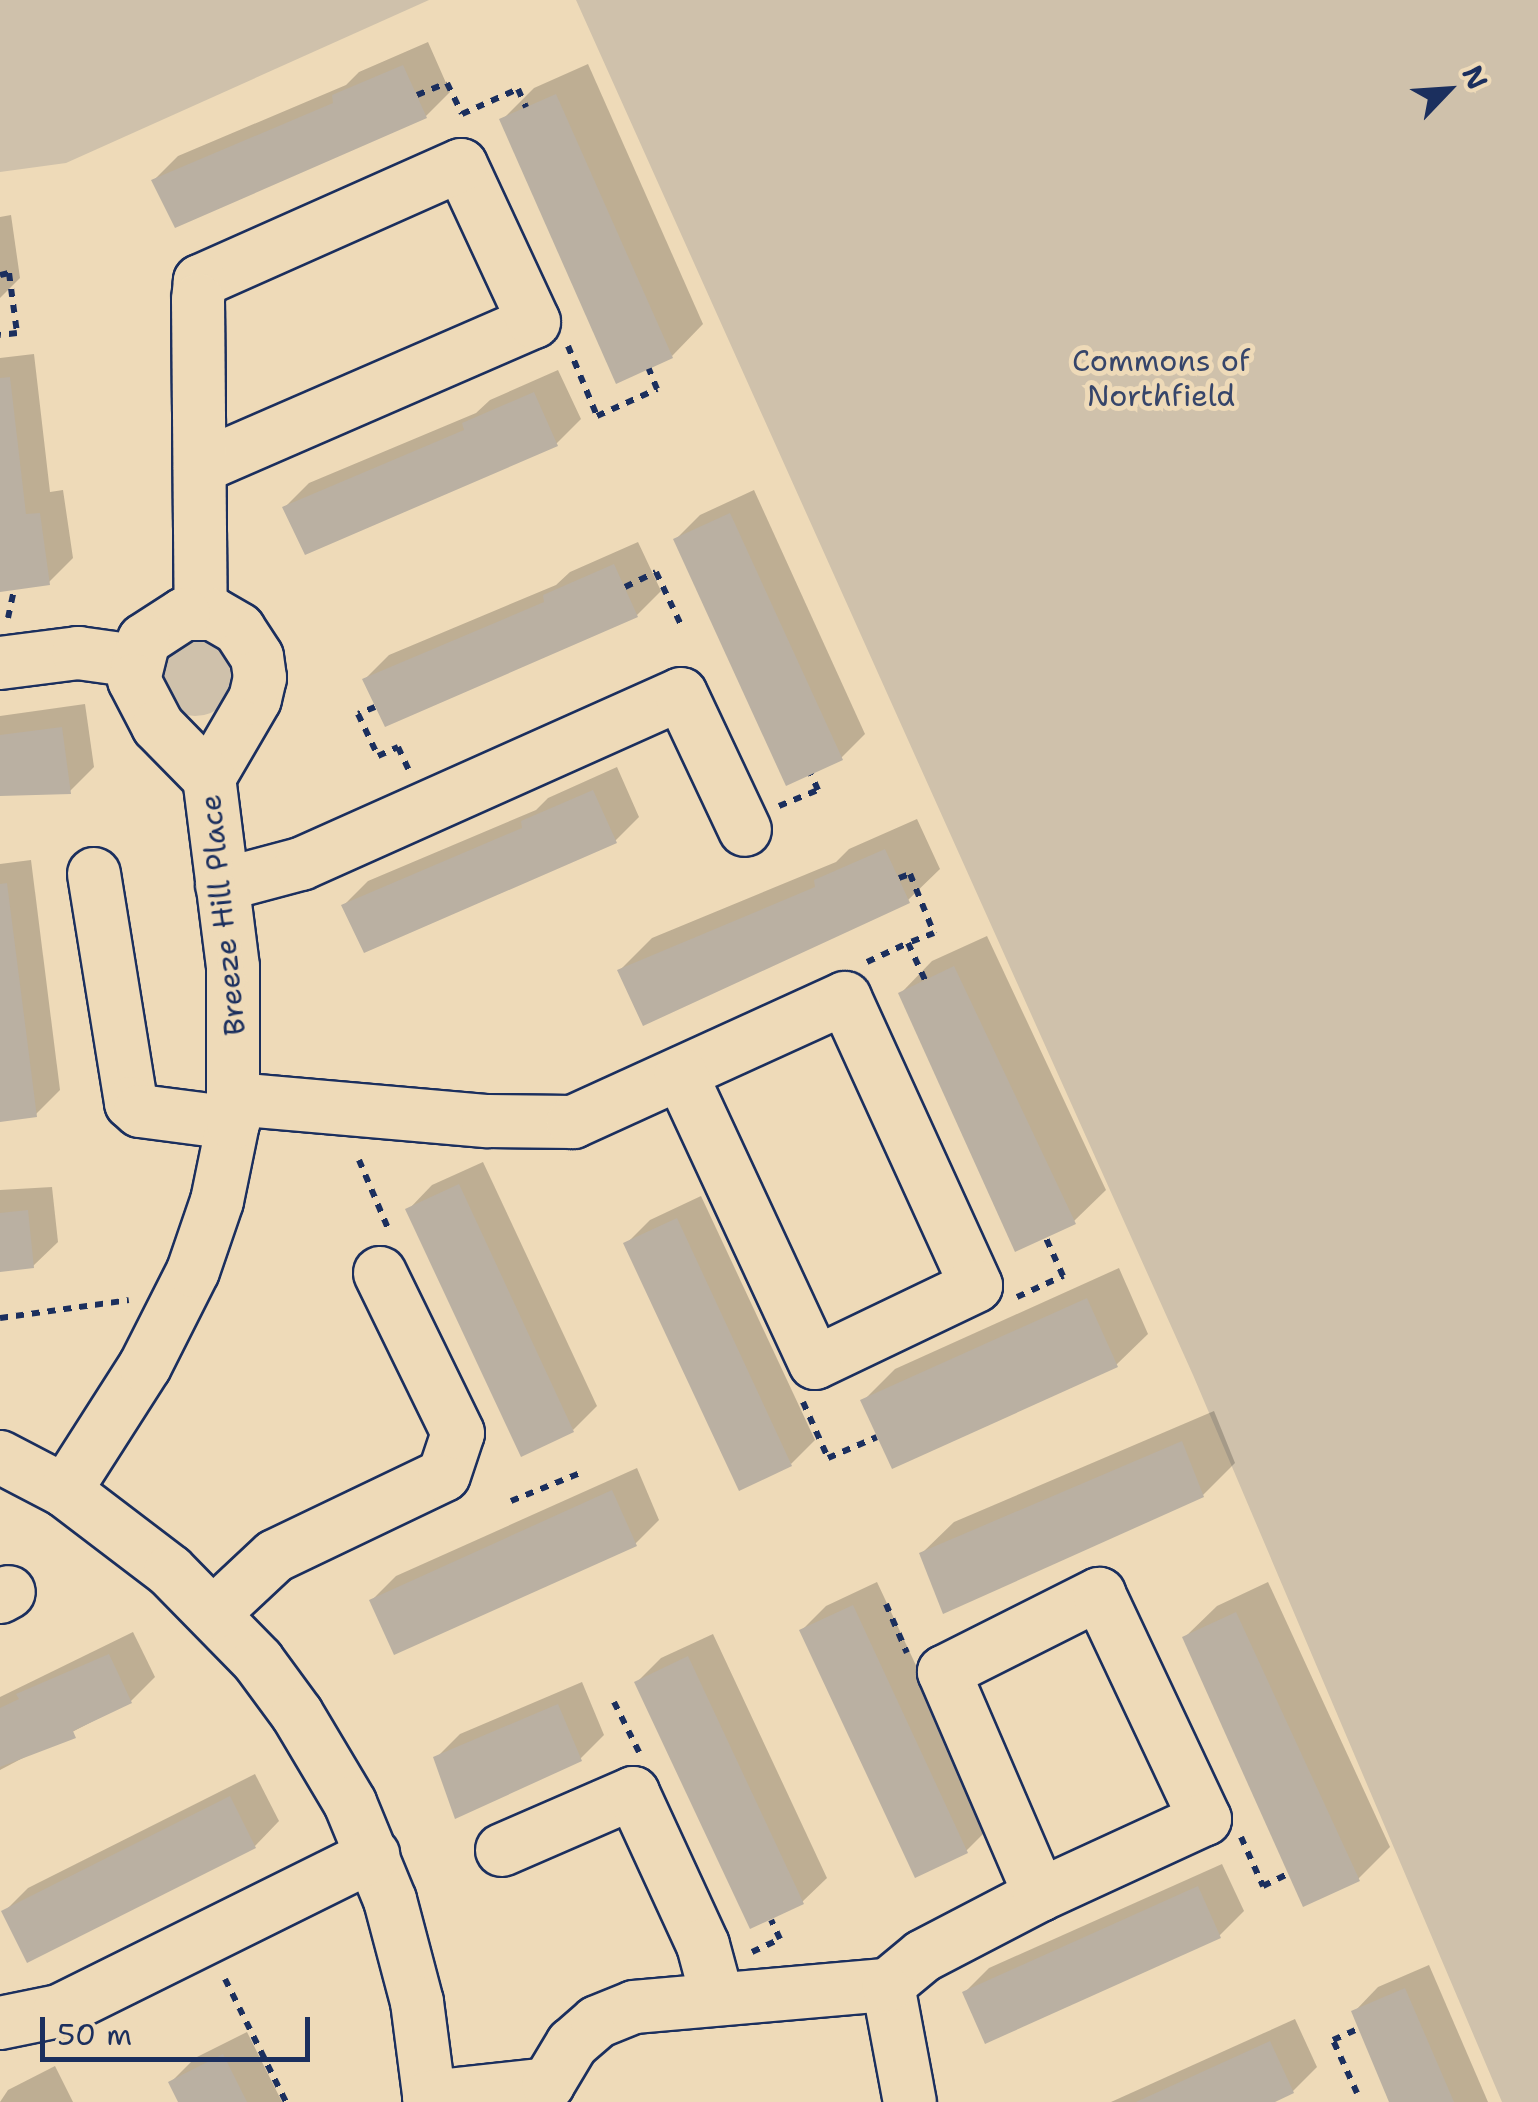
<!DOCTYPE html>
<html>
<head>
<meta charset="utf-8">
<style>
  body { margin:0 }
  #map { position:relative; width:1538px; height:2102px; overflow:hidden; background:#eedab8; font-family:"Shantell Sans",sans-serif }
  div>[style] { position:absolute }
  [style*='--x'] { left:calc(var(--x)*1px); top:calc(var(--y)*1px); width:calc(var(--w)*1px); rotate:calc(var(--a)*1deg) }
  .green>* { inset:0; background:#cfc1ab }
  .round { border-radius:50% }
  .shadow>* { inset:0; background:#0003 }
  .building>* { inset:0; background:#bab0a2 }
  .path>* { height:6px; margin-top:-3px; transform-origin:0; background:repeating-linear-gradient(90deg,#1b2f5e 0 8px,transparent 0 16px) }
  .roads { filter:drop-shadow(2px 0 #1b2f5e) drop-shadow(-2px 0 #1b2f5e) drop-shadow(0 2px #1b2f5e) drop-shadow(0 -2px #1b2f5e) }
  .minor>* { height:52px; margin:-26px; padding:0 26px; transform-origin:26px; border-radius:26px; background:#eedab8 }
  span { translate:-50% -50%; white-space:nowrap; text-align:center; line-height:1.15; -webkit-text-stroke:10px #eedab8; paint-order:stroke }
  .park-label { font-size:30px; color:#36456a }
  .street-label { font-size:30px; color:#1b2f5e }
  .north { position:absolute; left:1398px; top:40px; width:100px; height:100px; -webkit-text-stroke:8px #eedab8; paint-order:stroke; rotate:65deg; font-size:28px; font-weight:700; line-height:40px; text-align:center; color:#1b2f5e }
  .north::after { content:''; display:block; margin:auto; width:35px; height:45px; background:#1b2f5e; clip-path:polygon(50% 0,100% 100%,50% 72%,0 100%) }
  .scale { position:absolute; left:40px; top:2017px; width:270px; height:45px; box-sizing:border-box; border:5px solid #1b2f5e; border-top:0; padding-left:12px; font-size:30px; line-height:35px; white-space:nowrap; color:#1b2f5e; -webkit-text-stroke:8px #eedab8; paint-order:stroke }
</style>
</head>
<body>
<div id="map">
  <div class="green">
    <div style="clip-path:polygon(0 0,429px 0,66px 163px,0 172px)"></div>
    <div style="clip-path:polygon(576px 0,1538px 0,1538px 2102px,1502px 2102px,1193px 1375px)"></div>
    <div class="round" style="left:154px;top:634px;width:82px;height:82px"></div>
  </div>
  <div class="shadow">
    <div style="clip-path:polygon(428px 42px,450px 92px,426px 116px,154px 180px,178px 156px,346px 85px,359px 72px)"></div>
    <div style="clip-path:polygon(588px 64px,703px 324px,672px 356px,502px 120px,534px 88px)"></div>
    <div style="clip-path:polygon(11px 215px,20px 278px,0 298px,0 217px)"></div>
    <div style="clip-path:polygon(34px 354px,50px 492px,63px 490px,73px 558px,49px 582px,0 590px,0 358px)"></div>
    <div style="clip-path:polygon(558px 370px,581px 419px,557px 443px,285px 507px,309px 483px,476px 413px,490px 400px)"></div>
    <div style="clip-path:polygon(754px 490px,865px 734px,841px 758px,676px 539px,700px 515px)"></div>
    <div style="clip-path:polygon(638px 542px,661px 591px,637px 615px,365px 679px,389px 655px,556px 585px,570px 572px)"></div>
    <div style="clip-path:polygon(85px 704px,94px 767px,70px 791px,0 794px,0 716px)"></div>
    <div style="clip-path:polygon(617px 767px,639px 817px,615px 841px,344px 905px,368px 881px,536px 810px,548px 798px)"></div>
    <div style="clip-path:polygon(917px 819px,940px 869px,908px 900px,620px 970px,652px 938px,836px 862px,849px 849px)"></div>
    <div style="clip-path:polygon(31px 860px,60px 1090px,35px 1115px,0 1119px,0 864px)"></div>
    <div style="clip-path:polygon(987px 936px,1106px 1190px,1074px 1221px,901px 993px,932px 961px)"></div>
    <div style="clip-path:polygon(483px 1162px,597px 1406px,573px 1430px,408px 1210px,432px 1185px)"></div>
    <div style="clip-path:polygon(52px 1187px,58px 1242px,33px 1266px,0 1271px,0 1190px)"></div>
    <div style="clip-path:polygon(701px 1196px,815px 1440px,791px 1464px,626px 1244px,650px 1220px)"></div>
    <div style="clip-path:polygon(1119px 1268px,1148px 1334px,1116px 1365px,863px 1401px,895px 1369px)"></div>
    <div style="clip-path:polygon(1214px 1411px,1235px 1463px,1203px 1495px,922px 1553px,954px 1522px)"></div>
    <div style="clip-path:polygon(637px 1468px,659px 1520px,635px 1544px,372px 1600px,396px 1576px)"></div>
    <div style="clip-path:polygon(877px 1582px,991px 1826px,967px 1850px,916px 1874px,802px 1630px,826px 1606px)"></div>
    <div style="clip-path:polygon(1268px 1582px,1390px 1847px,1358px 1879px,1185px 1637px,1217px 1606px)"></div>
    <div style="clip-path:polygon(133px 1632px,155px 1677px,131px 1701px,0 1770px,0 1697px)"></div>
    <div style="clip-path:polygon(713px 1634px,827px 1878px,802px 1902px,637px 1682px,661px 1658px)"></div>
    <div style="clip-path:polygon(582px 1682px,604px 1735px,580px 1759px,436px 1758px,460px 1734px)"></div>
    <div style="clip-path:polygon(255px 1774px,279px 1821px,255px 1846px,28px 1959px,4px 1912px,28px 1888px)"></div>
    <div style="clip-path:polygon(1222px 1864px,1244px 1911px,1220px 1935px,986px 2041px,965px 1992px,989px 1968px)"></div>
    <div style="clip-path:polygon(1429px 1965px,1488px 2102px,1392px 2102px,1354px 2012px,1378px 1987px)"></div>
    <div style="clip-path:polygon(1295px 2019px,1317px 2067px,1293px 2091px,1269px 2102px,1111px 2102px)"></div>
    <div style="clip-path:polygon(247px 2032px,282px 2102px,180px 2102px,171px 2082px,195px 2058px)"></div>
    <div style="clip-path:polygon(55px 2066px,73px 2102px,0 2102px,8px 2090px)"></div>
  </div>
  <div class="building">
    <div style="clip-path:polygon(403px 65px,427px 118px,175px 228px,151px 180px,333px 103px,332px 95px)"></div>
    <div style="clip-path:polygon(556px 94px,673px 358px,616px 384px,499px 119px)"></div>
    <div style="clip-path:polygon(10px 377px,26px 514px,40px 513px,50px 585px,0 592px,0 378px)"></div>
    <div style="clip-path:polygon(534px 392px,558px 446px,305px 555px,282px 507px,464px 430px,462px 423px)"></div>
    <div style="clip-path:polygon(730px 513px,843px 760px,786px 786px,673px 539px)"></div>
    <div style="clip-path:polygon(614px 564px,638px 617px,385px 727px,362px 679px,544px 602px,543px 595px)"></div>
    <div style="clip-path:polygon(62px 727px,71px 794px,0 796px,0 735px)"></div>
    <div style="clip-path:polygon(593px 790px,617px 843px,364px 953px,341px 905px,522px 828px,521px 821px)"></div>
    <div style="clip-path:polygon(885px 849px,910px 903px,643px 1026px,617px 970px,815px 887px,814px 880px)"></div>
    <div style="clip-path:polygon(7px 883px,37px 1117px,0 1122px,0 884px)"></div>
    <div style="clip-path:polygon(954px 966px,1076px 1224px,1015px 1252px,898px 993px)"></div>
    <div style="clip-path:polygon(459px 1184px,574px 1432px,521px 1457px,405px 1209px)"></div>
    <div style="clip-path:polygon(28px 1210px,34px 1268px,0 1272px,0 1213px)"></div>
    <div style="clip-path:polygon(677px 1218px,792px 1466px,739px 1491px,623px 1243px)"></div>
    <div style="clip-path:polygon(1087px 1298px,1118px 1367px,892px 1469px,860px 1400px)"></div>
    <div style="clip-path:polygon(1182px 1441px,1204px 1497px,943px 1614px,919px 1553px)"></div>
    <div style="clip-path:polygon(612px 1490px,637px 1546px,394px 1655px,369px 1600px)"></div>
    <div style="clip-path:polygon(853px 1605px,968px 1853px,915px 1878px,799px 1630px)"></div>
    <div style="clip-path:polygon(1236px 1612px,1360px 1881px,1303px 1907px,1182px 1637px)"></div>
    <div style="clip-path:polygon(109px 1654px,132px 1703px,73px 1731px,76px 1738px,0 1767px,0 1708px,19px 1699px,16px 1694px)"></div>
    <div style="clip-path:polygon(688px 1656px,804px 1904px,750px 1929px,634px 1682px)"></div>
    <div style="clip-path:polygon(558px 1704px,582px 1761px,455px 1819px,433px 1757px)"></div>
    <div style="clip-path:polygon(230px 1796px,256px 1848px,27px 1963px,1px 1911px)"></div>
    <div style="clip-path:polygon(1198px 1886px,1221px 1938px,985px 2044px,962px 1992px)"></div>
    <div style="clip-path:polygon(1405px 1988px,1454px 2102px,1389px 2102px,1351px 2011px)"></div>
    <div style="clip-path:polygon(1270px 2041px,1294px 2093px,1275px 2102px,1136px 2102px)"></div>
    <div style="clip-path:polygon(223px 2054px,247px 2102px,178px 2102px,168px 2082px)"></div>
  </div>
  <div class="path">
    <div style="--x:417;--y:95;--w:32;--a:-22"></div>
    <div style="--x:447;--y:83;--w:34;--a:64"></div>
    <div style="--x:462;--y:114;--w:61;--a:-24.1"></div>
    <div style="--x:518;--y:89;--w:20;--a:66"></div>
    <div style="--x:0;--y:275;--w:9;--a:-13"></div>
    <div style="--x:9;--y:273;--w:61;--a:82.4"></div>
    <div style="--x:17;--y:333;--w:17;--a:173"></div>
    <div style="--x:568;--y:346;--w:76;--a:67.5"></div>
    <div style="--x:597;--y:416;--w:66;--a:-24.2"></div>
    <div style="--x:657;--y:389;--w:22;--a:-112"></div>
    <div style="--x:625;--y:587;--w:34;--a:-26"></div>
    <div style="--x:656;--y:572;--w:63;--a:64.7"></div>
    <div style="--x:8;--y:618;--w:29;--a:-78"></div>
    <div style="--x:375;--y:707;--w:18;--a:158"></div>
    <div style="--x:358;--y:714;--w:47;--a:64.5"></div>
    <div style="--x:378;--y:756;--w:22;--a:-24"></div>
    <div style="--x:398;--y:747;--w:26;--a:65"></div>
    <div style="--x:779;--y:806;--w:42;--a:-22.3"></div>
    <div style="--x:818;--y:790;--w:17;--a:-114"></div>
    <div style="--x:899;--y:878;--w:12;--a:-20"></div>
    <div style="--x:910;--y:874;--w:64;--a:67.9"></div>
    <div style="--x:934;--y:933;--w:28;--a:159"></div>
    <div style="--x:908;--y:943;--w:41;--a:65.3"></div>
    <div style="--x:867;--y:962;--w:45;--a:-24.9"></div>
    <div style="--x:359;--y:1160;--w:79;--a:67"></div>
    <div style="--x:1017;--y:1297;--w:51;--a:-24.5"></div>
    <div style="--x:1063;--y:1276;--w:42;--a:-114.1"></div>
    <div style="--x:0;--y:1318;--w:130;--a:-7.9"></div>
    <div style="--x:803;--y:1402;--w:61;--a:65.9"></div>
    <div style="--x:828;--y:1458;--w:53;--a:-23.2"></div>
    <div style="--x:511;--y:1501;--w:74;--a:-22.1"></div>
    <div style="--x:886;--y:1604;--w:53;--a:66.8"></div>
    <div style="--x:614;--y:1702;--w:56;--a:63.4"></div>
    <div style="--x:1241;--y:1837;--w:54;--a:65.8"></div>
    <div style="--x:1263;--y:1886;--w:28;--a:-26"></div>
    <div style="--x:752;--y:1952;--w:31;--a:-25"></div>
    <div style="--x:780;--y:1939;--w:21;--a:-115"></div>
    <div style="--x:225;--y:1979;--w:137;--a:63.6"></div>
    <div style="--x:1357;--y:2093;--w:58;--a:-114.4"></div>
    <div style="--x:1333;--y:2040;--w:27;--a:-24"></div>
  </div>
  <div class="roads">
    <div class="minor">
      <div style="--x:200;--y:467;--w:364;--a:-23.5"></div>
      <div style="--x:534;--y:322;--w:173;--a:-114.9"></div>
      <div style="--x:461;--y:165;--w:286;--a:156"></div>
      <div style="--x:200;--y:281;--w:19;--a:96"></div>
      <div style="--x:198;--y:300;--w:313;--a:89.5"></div>
      <div style="--x:0;--y:663;--w:79;--a:-7.3"></div>
      <div style="--x:78;--y:653;--w:58;--a:8"></div>
      <div style="--x:94;--y:874;--w:232;--a:80.8"></div>
      <div style="--x:131;--y:1103;--w:12;--a:42"></div>
      <div style="--x:140;--y:1111;--w:94;--a:7.4"></div>
      <div style="--x:222;--y:885;--w:82;--a:-14.9"></div>
      <div style="--x:301;--y:864;--w:416;--a:-24.1"></div>
      <div style="--x:681;--y:694;--w:150;--a:64.8"></div>
      <div style="--x:234;--y:1099;--w:255;--a:5"></div>
      <div style="--x:488;--y:1121;--w:85;--a:0.7"></div>
      <div style="--x:573;--y:1122;--w:299;--a:-24.5"></div>
      <div style="--x:845;--y:998;--w:316;--a:65.5"></div>
      <div style="--x:976;--y:1286;--w:178;--a:154.4"></div>
      <div style="--x:815;--y:1363;--w:319;--a:-114.9"></div>
      <div style="--x:0;--y:1457;--w:73;--a:27.6"></div>
      <div style="--x:65;--y:1491;--w:132;--a:37.3"></div>
      <div style="--x:170;--y:1571;--w:126;--a:45.6"></div>
      <div style="--x:258;--y:1661;--w:66;--a:53.7"></div>
      <div style="--x:297;--y:1714;--w:104;--a:59.2"></div>
      <div style="--x:350;--y:1803;--w:105;--a:67.6"></div>
      <div style="--x:390;--y:1900;--w:106;--a:75.2"></div>
      <div style="--x:417;--y:2002;--w:101;--a:82.6"></div>
      <div style="--x:65;--y:1491;--w:148;--a:-57.4"></div>
      <div style="--x:145;--y:1366;--w:106;--a:-63.2"></div>
      <div style="--x:193;--y:1271;--w:74;--a:-71.1"></div>
      <div style="--x:217;--y:1201;--w:80;--a:-78.4"></div>
      <div style="--x:233;--y:1123;--w:156;--a:-90"></div>
      <div style="--x:233;--y:967;--w:191;--a:-97.2"></div>
      <div style="--x:209;--y:778;--w:91;--a:-59.8"></div>
      <div style="--x:255;--y:699;--w:22;--a:-77"></div>
      <div style="--x:260;--y:678;--w:21;--a:-98"></div>
      <div style="--x:257;--y:657;--w:33;--a:-123"></div>
      <div style="--x:239;--y:629;--w:30;--a:-150"></div>
      <div style="--x:213;--y:614;--w:29;--a:180"></div>
      <div style="--x:184;--y:614;--w:48;--a:147"></div>
      <div style="--x:144;--y:640;--w:41;--a:104"></div>
      <div style="--x:134;--y:680;--w:52;--a:62.4"></div>
      <div style="--x:158;--y:726;--w:73;--a:45.6"></div>
      <div style="--x:0;--y:1597;--w:10;--a:-29"></div>
      <div style="--x:214;--y:1613;--w:83;--a:-43.1"></div>
      <div style="--x:275;--y:1556;--w:187;--a:-25.6"></div>
      <div style="--x:444;--y:1475;--w:44;--a:-71.6"></div>
      <div style="--x:458;--y:1433;--w:178;--a:-116"></div>
      <div style="--x:502;--y:1850;--w:143;--a:-23.5"></div>
      <div style="--x:633;--y:1793;--w:167;--a:65.3"></div>
      <div style="--x:703;--y:1945;--w:54;--a:74.9"></div>
      <div style="--x:888;--y:1985;--w:119;--a:79.4"></div>
      <div style="--x:0;--y:2023;--w:60;--a:-11.5"></div>
      <div style="--x:59;--y:2011;--w:351;--a:-26.4"></div>
      <div style="--x:429;--y:2097;--w:120;--a:-6.2"></div>
      <div style="--x:548;--y:2084;--w:47;--a:-59"></div>
      <div style="--x:572;--y:2044;--w:33;--a:-41"></div>
      <div style="--x:597;--y:2022;--w:40;--a:-22"></div>
      <div style="--x:634;--y:2007;--w:255;--a:-5"></div>
      <div style="--x:888;--y:1985;--w:45;--a:-39.6"></div>
      <div style="--x:923;--y:1956;--w:132;--a:-27.5"></div>
      <div style="--x:1040;--y:1895;--w:243;--a:-113.3"></div>
      <div style="--x:944;--y:1672;--w:174;--a:-26.7"></div>
      <div style="--x:1099;--y:1594;--w:249;--a:64.8"></div>
      <div style="--x:1205;--y:1819;--w:182;--a:155.3"></div>
    </div>
  </div>
  <div class="park-label">
    <span style="left:1161px;top:378px">Commons of<br>Northfield</span>
  </div>
  <div class="street-label">
    <span style="left:223px;top:915px;rotate:-96deg">Breeze Hill Place</span>
  </div>
  <div class="north">N</div>
  <div class="scale">50 m</div>
</div>
</body>
</html>
